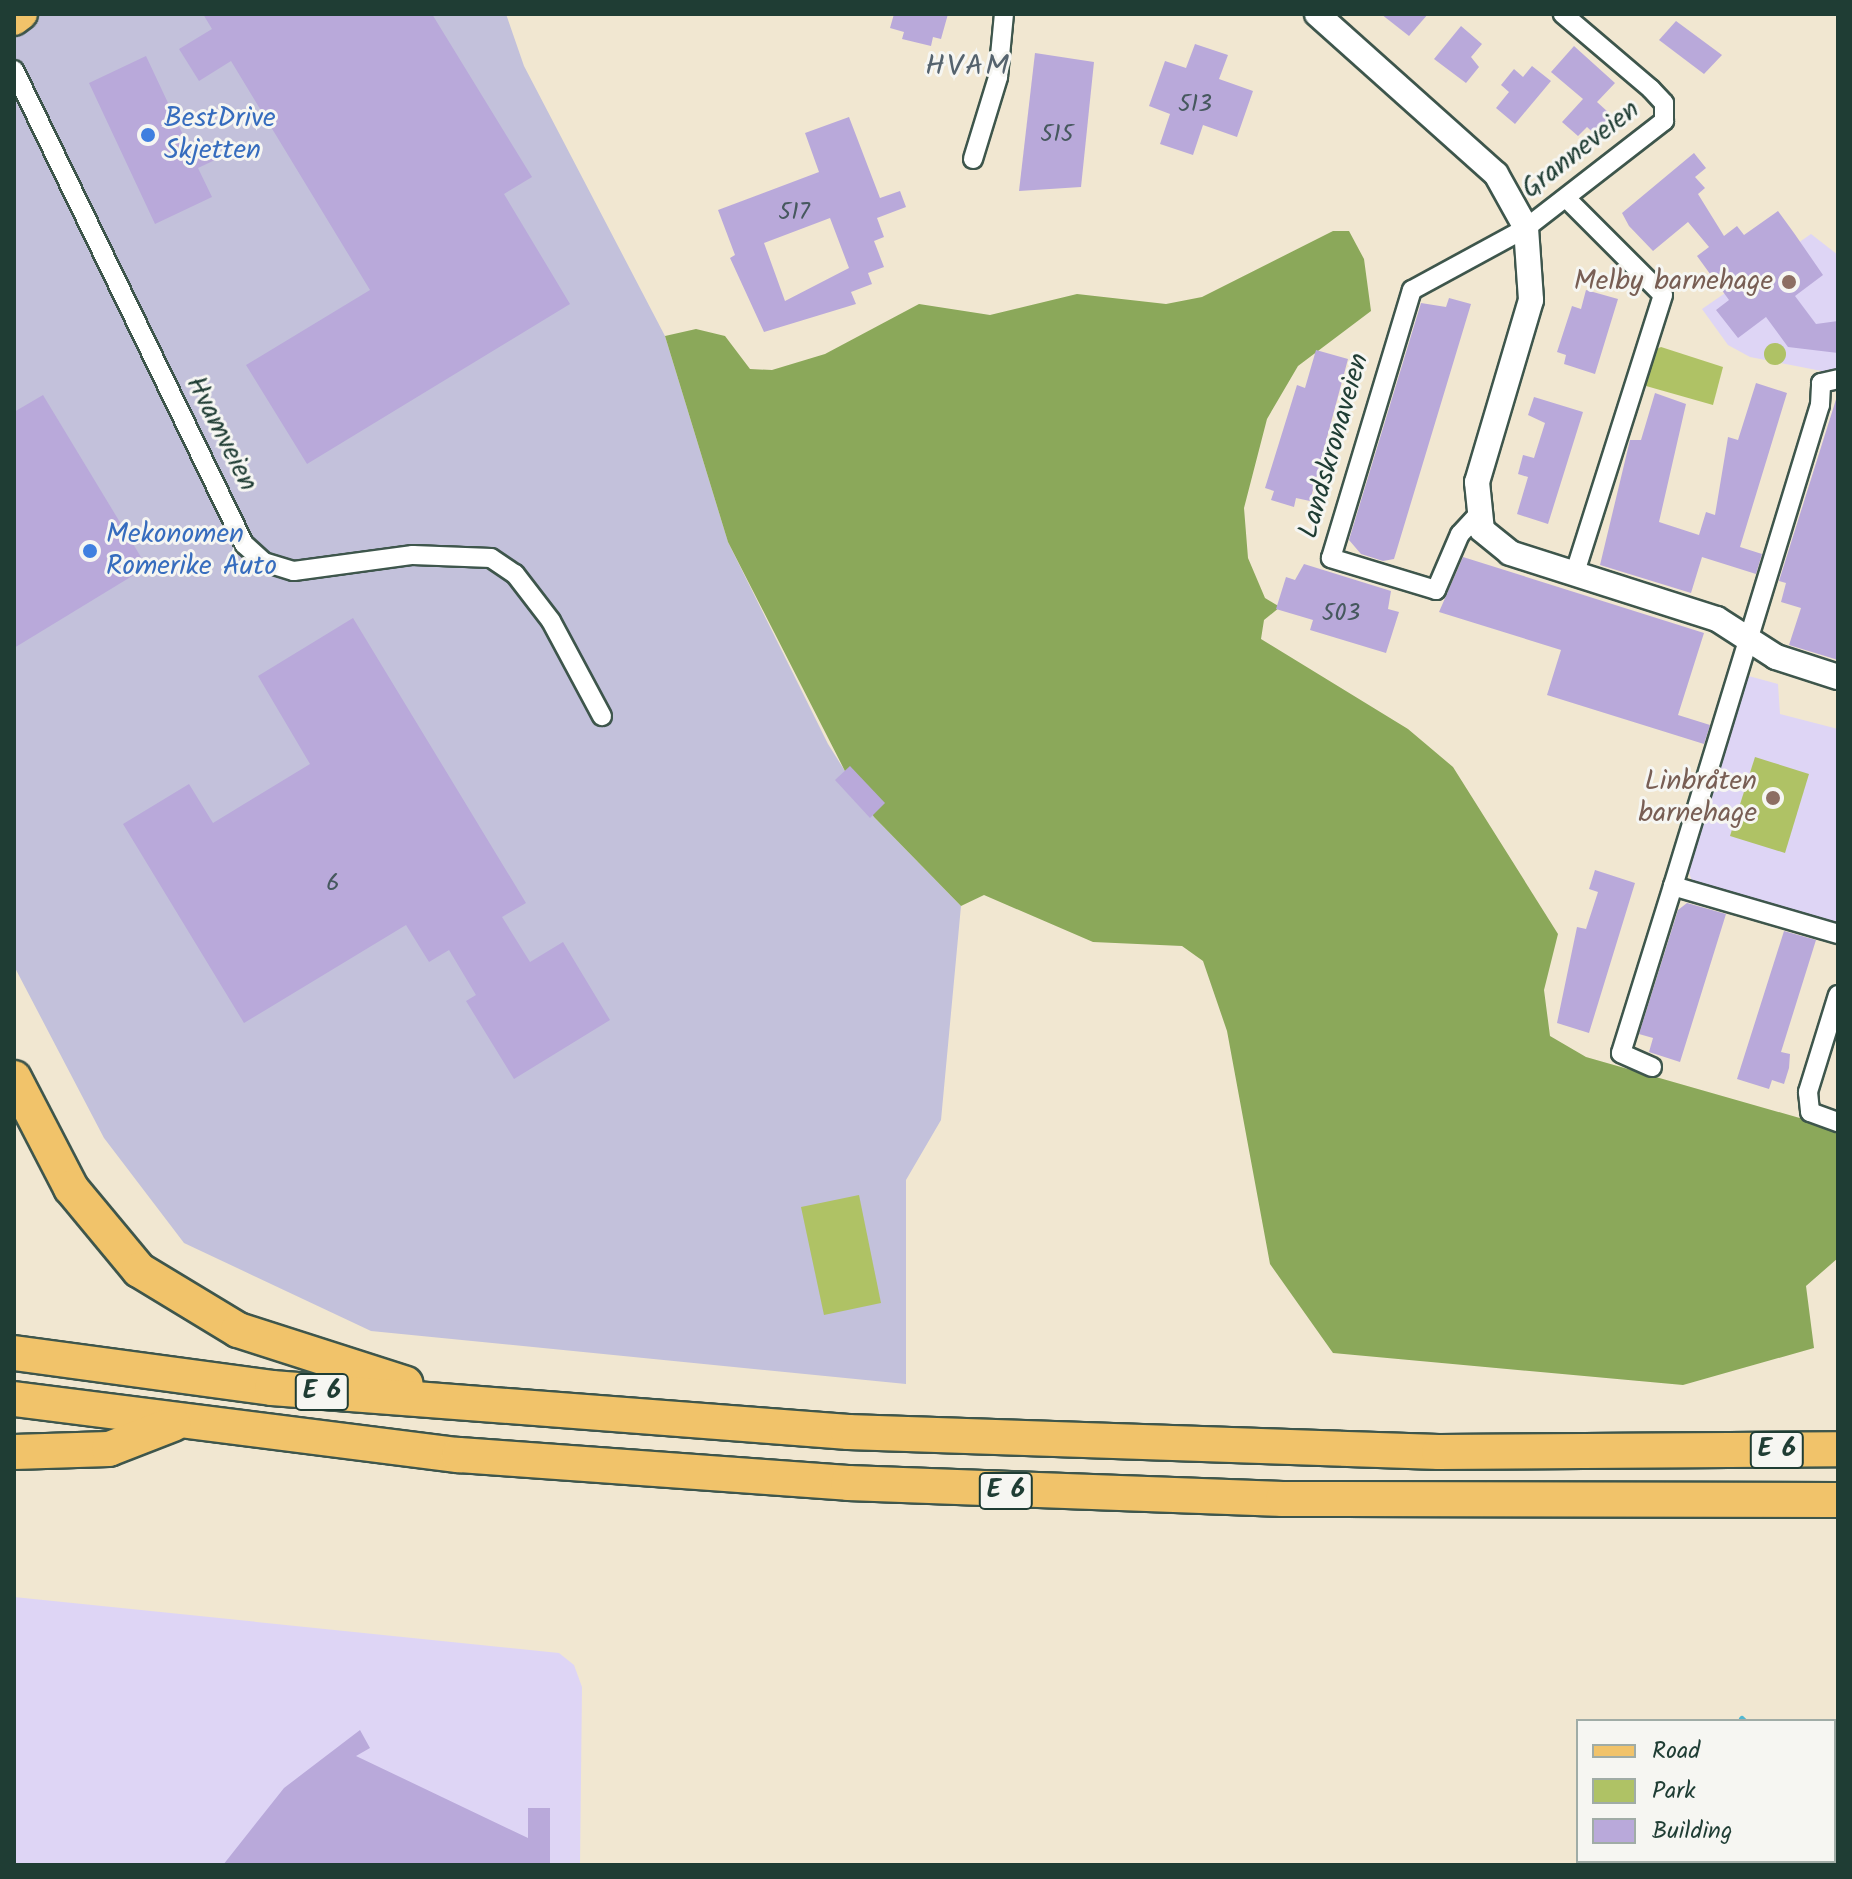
<!DOCTYPE html>
<html>
<head>
<meta charset="utf-8">
<style>
  body { margin:0 }
  #map { position:relative; width:1852px; height:1879px; overflow:hidden; background:#f1e7d1; font-family:Kalam,sans-serif }
  div>[style] { position:absolute }
  [style*='--x'] { left:calc(var(--x)*1px); top:calc(var(--y)*1px); width:calc(var(--w)*1px); rotate:calc(var(--a)*1deg) }
  .built>* { inset:0; background:#ded5f5 }
  .industrial>* { inset:0; background:#c3c1db }
  .green>* { inset:0; background:#afc265 }
  .round { border-radius:50% }
  .forest>* { inset:0; background:#8ba85a }
  .stream>* { height:6px; margin:-3px; padding:0 3px; transform-origin:3px; border-radius:3px; background:#52b8d1 }
  .building>* { inset:0; background:#b9a9da }
  .roads { filter:drop-shadow(2px 0 #3e564c) drop-shadow(-2px 0 #3e564c) drop-shadow(0 2px #3e564c) drop-shadow(0 -2px #3e564c) }
  .minor>* { height:18px; margin:-9px; padding:0 9px; transform-origin:9px; border-radius:9px; background:#fff }
  .tertiary>* { height:24px; margin:-12px; padding:0 12px; transform-origin:12px; border-radius:12px; background:#fff }
  .primary>* { height:30px; margin:-15px; padding:0 15px; transform-origin:15px; border-radius:15px; background:#f1c36a }
  .motorway>* { height:34px; margin:-17px; padding:0 17px; transform-origin:17px; border-radius:17px; background:#f1c36a }
  .dots>* { width:22px; height:22px; translate:-50% -50%; box-sizing:border-box; border:4px solid #f6f6f2; border-radius:50% }
  span { translate:-50% -50%; white-space:nowrap; text-align:center; line-height:1.15; -webkit-text-stroke:6px #f6f6f2; paint-order:stroke }
  .number-label { font-size:24px; color:#46585e }
  .number-label span { -webkit-text-stroke-width:0 }
  .shield-label span { padding:2px 6px; background:#f6f6f2; border:2px solid; border-radius:6px; -webkit-text-stroke-width:0 }
  .shield-label { font-size:26px; color:#1f3d34; font-weight:700 }
  .shop-label { font-size:28px; color:#366cbe }
  .left { translate:0 -50%; text-align:left }
  .street-label { font-size:28px; color:#1f3d34 }
  .education-label { font-size:28px; color:#785e54 }
  .right { translate:-100% -50%; text-align:right }
  .neighbourhood-label { font-size:30px; color:#55636e; letter-spacing:2px }
  .frame { position:absolute; inset:0; border:16px solid #1f3d34; pointer-events:none }
  .legend { position:absolute; left:1576px; top:1719px; width:260px; height:144px; box-sizing:border-box; background:#f6f6f2; border:2px solid #a0aca6; margin:0; padding:10px 14px; list-style:none; font-size:24px; color:#1f3d34 }
  .legend li { display:flex; align-items:center; gap:16px; height:40px }
  .legend b { width:40px; border:2px solid #a0aca6 }
</style>
</head>
<body>
<div id="map">
  <div class="built">
    <div style="clip-path:polygon(1811px 234px,1838px 255px,1838px 372px,1832px 373px,1750px 357px,1728px 345px,1702px 309px)"></div>
    <div style="clip-path:polygon(1745px 675px,1778px 684px,1780px 714px,1838px 729px,1838px 925px,1693px 884px,1687px 867px)"></div>
    <div style="clip-path:polygon(14px 1597px,559px 1653px,574px 1665px,582px 1687px,580px 1865px,14px 1865px)"></div>
  </div>
  <div class="industrial">
    <div style="clip-path:polygon(14px 14px,506px 14px,524px 66px,665px 336px,728px 542px,828px 744px,874px 817px,961px 906px,941px 1120px,906px 1180px,906px 1384px,371px 1331px,184px 1243px,104px 1138px,14px 966px)"></div>
  </div>
  <div class="green">
    <div class="round" style="left:1764px;top:343px;width:22px;height:22px"></div>
    <div style="clip-path:polygon(1661px 347px,1723px 367px,1713px 405px,1639px 384px,1647px 353px)"></div>
    <div style="clip-path:polygon(1755px 757px,1809px 774px,1785px 853px,1730px 836px)"></div>
    <div style="clip-path:polygon(859px 1195px,881px 1303px,824px 1315px,801px 1207px)"></div>
  </div>
  <div class="forest">
    <div style="clip-path:polygon(1333px 231px,1349px 231px,1364px 259px,1371px 311px,1298px 366px,1267px 419px,1244px 508px,1248px 558px,1265px 598px,1280px 607px,1264px 620px,1261px 639px,1408px 729px,1453px 767px,1558px 934px,1544px 990px,1550px 1036px,1586px 1057px,1838px 1129px,1838px 1258px,1806px 1286px,1814px 1348px,1683px 1385px,1333px 1353px,1270px 1264px,1227px 1031px,1203px 961px,1182px 946px,1093px 942px,984px 895px,961px 906px,874px 817px,847px 775px,728px 542px,665px 336px,696px 329px,725px 336px,750px 369px,772px 370px,825px 354px,919px 304px,990px 315px,1077px 294px,1166px 304px,1202px 297px)"></div>
    <div style="clip-path:polygon(1834px 1784px,1838px 1865px,1816px 1865px,1834px 1861px)"></div>
  </div>
  <div class="stream">
    <div style="--x:1742;--y:1719;--w:3;--a:45"></div>
    <div style="--x:1834;--y:1832;--w:6;--a:51"></div>
  </div>
  <div class="building">
    <div style="clip-path:polygon(203px 14px,432px 14px,532px 177px,504px 194px,570px 304px,307px 464px,246px 365px,370px 290px,231px 61px,199px 81px,179px 49px,212px 29px)"></div>
    <div style="clip-path:polygon(894px 14px,948px 14px,941px 39px,933px 37px,931px 46px,902px 39px,904px 32px,890px 28px)"></div>
    <div style="clip-path:polygon(1381px 14px,1428px 14px,1409px 36px)"></div>
    <div style="clip-path:polygon(1676px 21px,1722px 55px,1704px 74px,1659px 40px)"></div>
    <div style="clip-path:polygon(1461px 26px,1482px 44px,1471px 57px,1479px 67px,1466px 83px,1434px 59px)"></div>
    <div style="clip-path:polygon(1195px 44px,1228px 55px,1219px 79px,1253px 91px,1237px 137px,1203px 125px,1193px 155px,1160px 144px,1170px 114px,1149px 106px,1165px 61px,1186px 68px)"></div>
    <div style="clip-path:polygon(1574px 46px,1615px 83px,1597px 102px,1619px 122px,1602px 141px,1587px 127px,1578px 136px,1562px 122px,1583px 99px,1551px 72px)"></div>
    <div style="clip-path:polygon(1035px 53px,1094px 62px,1081px 187px,1019px 191px)"></div>
    <div style="clip-path:polygon(146px 56px,192px 154px,208px 146px,215px 160px,198px 168px,212px 197px,155px 224px,89px 83px)"></div>
    <div style="clip-path:polygon(1532px 66px,1551px 81px,1515px 124px,1496px 108px,1509px 92px,1501px 85px,1514px 69px,1523px 77px)"></div>
    <div style="clip-path:polygon(evenodd,849px 117px,880px 198px,900px 191px,906px 207px,877px 218px,884px 237px,874px 241px,884px 267px,868px 273px,872px 284px,851px 292px,856px 304px,764px 332px,730px 258px,735px 255px,718px 210px,819px 172px,805px 133px,849px 117px,830px 218px,849px 268px,785px 301px,764px 243px,830px 218px)"></div>
    <div style="clip-path:polygon(1694px 153px,1706px 168px,1695px 177px,1705px 188px,1698px 194px,1724px 236px,1737px 226px,1744px 235px,1778px 211px,1794px 233px,1823px 275px,1795px 296px,1816px 324px,1838px 321px,1838px 353px,1788px 347px,1766px 317px,1738px 338px,1716px 310px,1729px 300px,1697px 256px,1709px 247px,1688px 222px,1653px 251px,1629px 226px,1622px 213px)"></div>
    <div style="clip-path:polygon(1586px 290px,1618px 299px,1595px 374px,1564px 364px,1566px 355px,1557px 352px,1572px 306px,1581px 309px)"></div>
    <div style="clip-path:polygon(1449px 298px,1471px 304px,1394px 559px,1383px 561px,1361px 554px,1349px 540px,1421px 303px,1446px 307px)"></div>
    <div style="clip-path:polygon(1316px 350px,1348px 359px,1310px 501px,1296px 498px,1294px 507px,1271px 500px,1274px 491px,1265px 488px,1297px 385px,1305px 388px)"></div>
    <div style="clip-path:polygon(1756px 383px,1787px 393px,1740px 547px,1762px 554px,1756px 574px,1702px 557px,1691px 593px,1600px 565px,1630px 440px,1641px 440px,1655px 393px,1686px 404px,1659px 522px,1699px 535px,1706px 512px,1715px 515px,1728px 437px,1738px 440px)"></div>
    <div style="clip-path:polygon(1838px 393px,1838px 660px,1789px 645px,1801px 608px,1781px 602px,1786px 583px,1779px 581px)"></div>
    <div style="clip-path:polygon(43px 395px,147px 567px,14px 648px,14px 412px)"></div>
    <div style="clip-path:polygon(1534px 397px,1583px 412px,1548px 524px,1517px 514px,1528px 477px,1518px 474px,1523px 455px,1534px 458px,1545px 423px,1528px 415px)"></div>
    <div style="clip-path:polygon(1463px 557px,1704px 633px,1678px 715px,1710px 725px,1704px 744px,1547px 695px,1561px 650px,1439px 612px)"></div>
    <div style="clip-path:polygon(1304px 564px,1391px 591px,1388px 609px,1399px 612px,1386px 653px,1310px 630px,1313px 620px,1276px 609px,1286px 577px,1295px 580px)"></div>
    <div style="clip-path:polygon(353px 618px,526px 903px,502px 917px,530px 962px,563px 942px,610px 1020px,514px 1079px,466px 1001px,476px 995px,449px 950px,429px 962px,406px 925px,244px 1023px,123px 824px,189px 784px,213px 823px,310px 764px,258px 676px)"></div>
    <div style="clip-path:polygon(850px 766px,885px 803px,870px 818px,835px 780px)"></div>
    <div style="clip-path:polygon(1595px 870px,1635px 883px,1589px 1033px,1557px 1023px,1577px 927px,1586px 929px,1598px 892px,1589px 889px)"></div>
    <div style="clip-path:polygon(1687px 903px,1726px 914px,1680px 1062px,1649px 1052px,1653px 1038px,1639px 1034px,1678px 910px)"></div>
    <div style="clip-path:polygon(1784px 931px,1816px 940px,1781px 1052px,1790px 1054px,1789px 1068px,1784px 1084px,1772px 1080px,1769px 1089px,1737px 1079px)"></div>
    <div style="clip-path:polygon(360px 1730px,370px 1748px,356px 1756px,528px 1838px,528px 1808px,550px 1808px,550px 1865px,223px 1865px,284px 1788px)"></div>
  </div>
  <div class="roads">
    <div class="minor">
      <div style="--x:14;--y:70;--w:527;--a:64.12"></div>
      <div style="--x:244;--y:544;--w:27;--a:42"></div>
      <div style="--x:264;--y:562;--w:31;--a:17"></div>
      <div style="--x:294;--y:571;--w:120;--a:-7.7"></div>
      <div style="--x:413;--y:555;--w:78;--a:2.2"></div>
      <div style="--x:491;--y:558;--w:29;--a:34"></div>
      <div style="--x:515;--y:574;--w:59;--a:52.5"></div>
      <div style="--x:551;--y:621;--w:108;--a:61.8"></div>
      <div style="--x:973;--y:159;--w:86;--a:-73"></div>
      <div style="--x:998;--y:77;--w:63;--a:-84.6"></div>
      <div style="--x:1566;--y:198;--w:137;--a:45"></div>
      <div style="--x:1663;--y:295;--w:292;--a:107.6"></div>
      <div style="--x:1476;--y:517;--w:23;--a:133"></div>
      <div style="--x:1460;--y:534;--w:61;--a:113.2"></div>
      <div style="--x:1436;--y:590;--w:110;--a:-163.1"></div>
      <div style="--x:1331;--y:558;--w:280;--a:-73.2"></div>
      <div style="--x:1412;--y:290;--w:130;--a:-28.5"></div>
      <div style="--x:1526;--y:228;--w:175;--a:-37.8"></div>
      <div style="--x:1664;--y:121;--w:18;--a:-90"></div>
      <div style="--x:1664;--y:103;--w:19;--a:-133"></div>
      <div style="--x:1651;--y:89;--w:116;--a:-139.6"></div>
      <div style="--x:1673;--y:886;--w:503;--a:-73.01"></div>
      <div style="--x:1820;--y:405;--w:22;--a:-87"></div>
      <div style="--x:1821;--y:383;--w:17;--a:-13"></div>
      <div style="--x:1838;--y:995;--w:102;--a:107.2"></div>
      <div style="--x:1808;--y:1092;--w:20;--a:84"></div>
      <div style="--x:1810;--y:1112;--w:30;--a:20"></div>
      <div style="--x:1652;--y:1067;--w:34;--a:-156"></div>
      <div style="--x:1621;--y:1053;--w:175;--a:-72.7"></div>
      <div style="--x:1673;--y:886;--w:172;--a:16.2"></div>
    </div>
    <div class="tertiary">
      <div style="--x:1317;--y:14;--w:240;--a:41.8"></div>
      <div style="--x:1496;--y:174;--w:62;--a:60.9"></div>
      <div style="--x:1526;--y:228;--w:72;--a:86"></div>
      <div style="--x:1531;--y:300;--w:190;--a:106.5"></div>
      <div style="--x:1477;--y:482;--w:48;--a:84.1"></div>
      <div style="--x:1482;--y:530;--w:36;--a:39"></div>
      <div style="--x:1510;--y:553;--w:217;--a:17.7"></div>
      <div style="--x:1717;--y:619;--w:70;--a:32.8"></div>
      <div style="--x:1776;--y:657;--w:65;--a:17.9"></div>
    </div>
    <div class="primary">
      <div style="--x:14;--y:20;--w:10;--a:-37"></div>
    </div>
    <div class="motorway">
      <div style="--x:14;--y:1078;--w:124;--a:62.6"></div>
      <div style="--x:71;--y:1188;--w:107;--a:50.3"></div>
      <div style="--x:139;--y:1270;--w:116;--a:31.2"></div>
      <div style="--x:238;--y:1330;--w:176;--a:17.8"></div>
      <div style="--x:14;--y:1353;--w:260;--a:7.7"></div>
      <div style="--x:272;--y:1388;--w:578;--a:4.37"></div>
      <div style="--x:848;--y:1432;--w:591;--a:1.94"></div>
      <div style="--x:1439;--y:1452;--w:399;--a:-0.4"></div>
      <div style="--x:14;--y:1399;--w:449;--a:7.2"></div>
      <div style="--x:459;--y:1455;--w:390;--a:4.1"></div>
      <div style="--x:848;--y:1483;--w:435;--a:2.1"></div>
      <div style="--x:1283;--y:1499;--w:555;--a:0.1"></div>
      <div style="--x:14;--y:1452;--w:95;--a:-1.8"></div>
      <div style="--x:109;--y:1449;--w:69;--a:-21.3"></div>
    </div>
  </div>
  <div class="dots">
    <div style="left:148px;top:135px;background:#3f7fe0"></div>
    <div style="left:1789px;top:282px;background:#8d6e63"></div>
    <div style="left:90px;top:551px;background:#3f7fe0"></div>
    <div style="left:1773px;top:798px;background:#8d6e63"></div>
  </div>
  <div class="number-label">
    <span style="left:1195px;top:105px">513</span>
    <span style="left:1057px;top:135px">515</span>
    <span style="left:794px;top:213px">517</span>
    <span style="left:1341px;top:614px">503</span>
    <span style="left:333px;top:884px">6</span>
  </div>
  <div class="shield-label">
    <span style="left:322px;top:1392px">E 6</span>
    <span style="left:1777px;top:1450px">E 6</span>
    <span style="left:1006px;top:1491px">E 6</span>
  </div>
  <div class="shop-label">
    <span class="left" style="left:164px;top:135px">BestDrive<br>Skjetten</span>
    <span class="left" style="left:106px;top:551px">Mekonomen<br>Romerike Auto</span>
  </div>
  <div class="street-label">
    <span style="left:1581px;top:150px;rotate:-38deg">Granneveien</span>
    <span style="left:221px;top:434px;rotate:63deg">Hvamveien</span>
    <span style="left:1335px;top:446px;rotate:-74deg">Landskronaveien</span>
  </div>
  <div class="education-label">
    <span class="right" style="left:1773px;top:282px">Melby barnehage</span>
    <span class="right" style="left:1757px;top:798px">Linbråten<br>barnehage</span>
  </div>
  <div class="neighbourhood-label">
    <span style="left:968px;top:67px">HVAM</span>
  </div>
  <div class="frame"></div>
  <ul class="legend">
  <li><b style="height:10px;background:#f1c36a"></b>Road</li>
  <li><b style="height:22px;background:#afc265"></b>Park</li>
  <li><b style="height:22px;background:#b9a9da"></b>Building</li>
  </ul>
</div>
</body>
</html>
